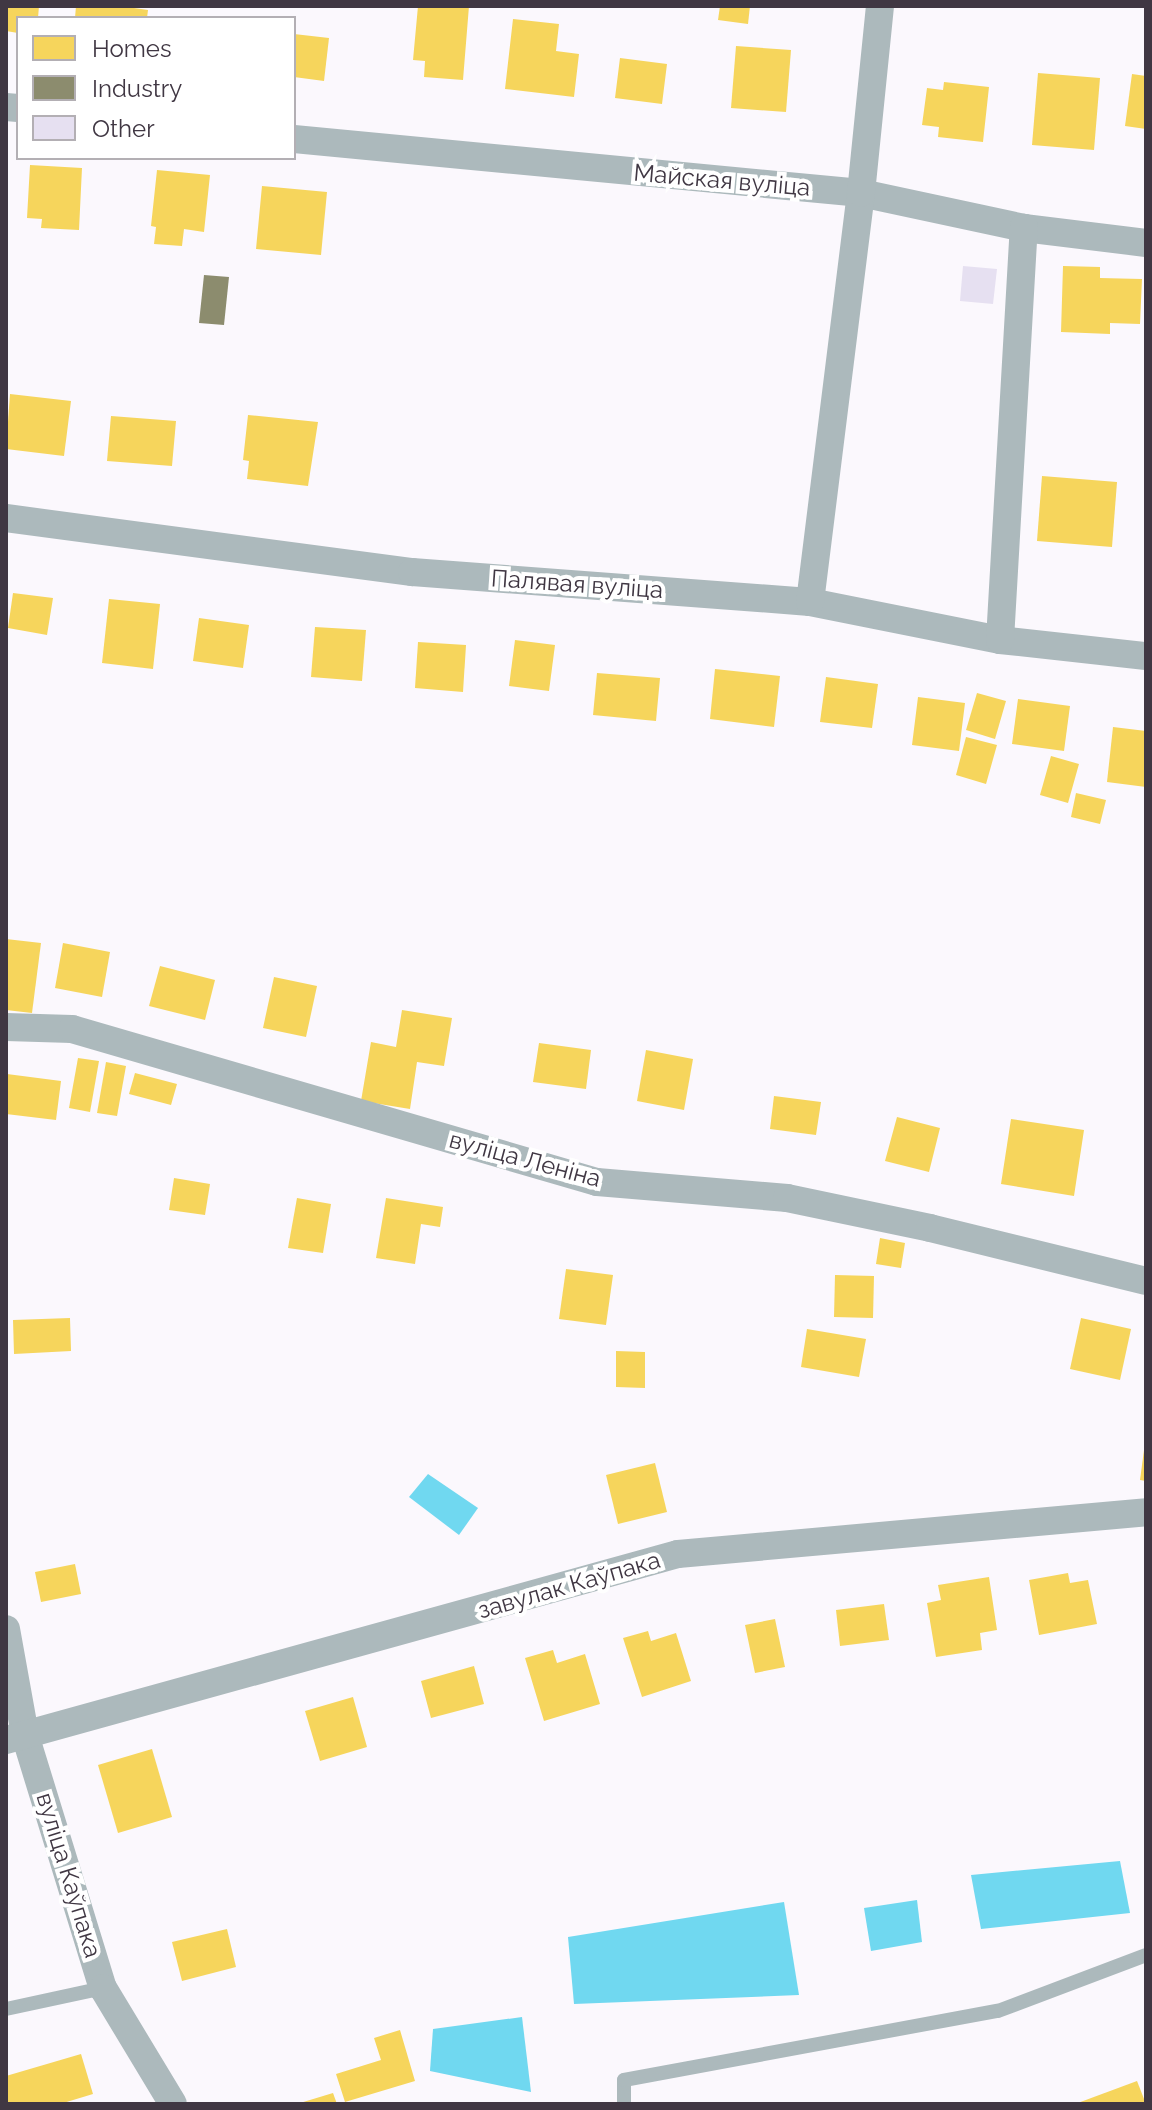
<!DOCTYPE html>
<html>
<head>
<meta charset="utf-8">
<style>
  body { margin:0 }
  #map { position:relative; width:1152px; height:2110px; overflow:hidden; background:#fbf8fd; font-family:Raleway,sans-serif }
  div>[style] { position:absolute }
  [style*='--x'] { left:calc(var(--x)*1px); top:calc(var(--y)*1px); width:calc(var(--w)*1px); rotate:calc(var(--a)*1deg) }
  .water>* { inset:0; background:#70d8f0 }
  .homes>* { inset:0; background:#f6d55c }
  .industry>* { inset:0; background:#8c8c6e }
  .building>* { inset:0; background:#e6e0f1 }
  .lane>* { height:14px; margin:-7px; padding:0 7px; transform-origin:7px; border-radius:7px; background:#acb9bc }
  .street>* { height:28px; margin:-14px; padding:0 14px; transform-origin:14px; border-radius:14px; background:#acb9bc }
  span { translate:-50% -50%; white-space:nowrap; text-align:center; line-height:1.15; -webkit-text-stroke:8px #fff; paint-order:stroke }
  .street-label { font-size:24px; color:#403743 }
  .frame { position:absolute; inset:0; border:8px solid #403743; pointer-events:none }
  .legend { position:absolute; left:16px; top:16px; width:280px; height:144px; box-sizing:border-box; background:#fff; border:2px solid #b3afb4; margin:0; padding:10px 14px; list-style:none; font-size:24px; color:#403743 }
  .legend li { display:flex; align-items:center; gap:16px; height:40px }
  .legend b { width:40px; border:2px solid #b3afb4 }
</style>
</head>
<body>
<div id="map">
  <div class="water">
    <div style="clip-path:polygon(428px 1474px,478px 1508px,459px 1535px,409px 1497px)"></div>
    <div style="clip-path:polygon(1120px 1861px,1130px 1913px,981px 1929px,971px 1875px)"></div>
    <div style="clip-path:polygon(917px 1900px,922px 1942px,871px 1951px,864px 1908px)"></div>
    <div style="clip-path:polygon(784px 1902px,799px 1995px,574px 2004px,568px 1937px)"></div>
    <div style="clip-path:polygon(522px 2017px,531px 2092px,430px 2071px,433px 2029px)"></div>
  </div>
  <div class="homes">
    <div style="clip-path:polygon(6px 6px,39px 6px,38px 18px,18px 18px,18px 33px,6px 31px)"></div>
    <div style="clip-path:polygon(76px 6px,120px 6px,148px 10px,147px 18px,75px 18px)"></div>
    <div style="clip-path:polygon(418px 6px,469px 6px,463px 80px,424px 77px,425px 61px,413px 60px)"></div>
    <div style="clip-path:polygon(720px 6px,750px 6px,748px 24px,718px 20px)"></div>
    <div style="clip-path:polygon(513px 19px,559px 24px,556px 51px,579px 54px,574px 97px,505px 89px)"></div>
    <div style="clip-path:polygon(294px 34px,329px 38px,324px 81px,294px 77px)"></div>
    <div style="clip-path:polygon(736px 46px,791px 50px,786px 112px,731px 108px)"></div>
    <div style="clip-path:polygon(620px 58px,667px 64px,662px 104px,615px 98px)"></div>
    <div style="clip-path:polygon(1038px 73px,1100px 78px,1094px 150px,1032px 145px)"></div>
    <div style="clip-path:polygon(1132px 74px,1146px 76px,1146px 129px,1125px 126px)"></div>
    <div style="clip-path:polygon(944px 82px,989px 87px,983px 142px,938px 137px,939px 127px,922px 125px,927px 88px,943px 90px)"></div>
    <div style="clip-path:polygon(30px 165px,82px 168px,79px 230px,41px 228px,42px 219px,27px 218px)"></div>
    <div style="clip-path:polygon(157px 170px,210px 175px,204px 232px,184px 229px,182px 246px,154px 244px,156px 227px,151px 226px)"></div>
    <div style="clip-path:polygon(262px 186px,327px 192px,321px 255px,256px 249px)"></div>
    <div style="clip-path:polygon(1063px 266px,1100px 267px,1100px 278px,1142px 279px,1140px 324px,1110px 323px,1110px 334px,1061px 332px)"></div>
    <div style="clip-path:polygon(10px 394px,71px 401px,64px 456px,6px 449px)"></div>
    <div style="clip-path:polygon(248px 415px,318px 422px,308px 486px,247px 479px,249px 461px,243px 460px)"></div>
    <div style="clip-path:polygon(111px 416px,176px 421px,172px 466px,107px 461px)"></div>
    <div style="clip-path:polygon(1042px 476px,1117px 482px,1112px 547px,1037px 541px)"></div>
    <div style="clip-path:polygon(13px 593px,53px 598px,47px 635px,8px 628px)"></div>
    <div style="clip-path:polygon(109px 599px,160px 604px,153px 669px,102px 663px)"></div>
    <div style="clip-path:polygon(199px 618px,249px 625px,243px 668px,193px 661px)"></div>
    <div style="clip-path:polygon(315px 627px,366px 630px,362px 681px,311px 677px)"></div>
    <div style="clip-path:polygon(515px 640px,555px 645px,549px 691px,509px 686px)"></div>
    <div style="clip-path:polygon(418px 642px,466px 645px,463px 692px,415px 688px)"></div>
    <div style="clip-path:polygon(715px 669px,780px 676px,774px 727px,710px 719px)"></div>
    <div style="clip-path:polygon(597px 673px,660px 678px,656px 721px,593px 715px)"></div>
    <div style="clip-path:polygon(826px 677px,878px 684px,872px 728px,820px 722px)"></div>
    <div style="clip-path:polygon(977px 693px,1006px 701px,995px 739px,966px 730px)"></div>
    <div style="clip-path:polygon(918px 697px,965px 703px,959px 751px,912px 745px)"></div>
    <div style="clip-path:polygon(1018px 699px,1070px 706px,1064px 751px,1012px 744px)"></div>
    <div style="clip-path:polygon(1113px 727px,1146px 731px,1146px 787px,1107px 782px)"></div>
    <div style="clip-path:polygon(966px 737px,997px 745px,986px 784px,956px 775px)"></div>
    <div style="clip-path:polygon(1051px 756px,1079px 764px,1068px 803px,1040px 795px)"></div>
    <div style="clip-path:polygon(1076px 793px,1106px 800px,1100px 824px,1071px 817px)"></div>
    <div style="clip-path:polygon(6px 939px,41px 943px,32px 1013px,6px 1010px)"></div>
    <div style="clip-path:polygon(63px 943px,110px 952px,102px 997px,55px 988px)"></div>
    <div style="clip-path:polygon(160px 966px,215px 980px,205px 1020px,149px 1006px)"></div>
    <div style="clip-path:polygon(274px 977px,317px 986px,306px 1037px,263px 1028px)"></div>
    <div style="clip-path:polygon(402px 1010px,452px 1018px,444px 1066px,417px 1062px,410px 1109px,361px 1101px,371px 1042px,396px 1047px)"></div>
    <div style="clip-path:polygon(539px 1043px,591px 1050px,586px 1089px,533px 1082px)"></div>
    <div style="clip-path:polygon(646px 1050px,693px 1059px,684px 1110px,637px 1101px)"></div>
    <div style="clip-path:polygon(78px 1058px,99px 1061px,90px 1112px,69px 1108px)"></div>
    <div style="clip-path:polygon(106px 1062px,126px 1066px,117px 1116px,97px 1113px)"></div>
    <div style="clip-path:polygon(135px 1073px,177px 1084px,171px 1105px,129px 1094px)"></div>
    <div style="clip-path:polygon(7px 1074px,61px 1081px,56px 1120px,6px 1114px)"></div>
    <div style="clip-path:polygon(774px 1096px,821px 1102px,816px 1135px,770px 1129px)"></div>
    <div style="clip-path:polygon(897px 1117px,940px 1128px,929px 1172px,885px 1161px)"></div>
    <div style="clip-path:polygon(1011px 1119px,1084px 1130px,1074px 1196px,1001px 1184px)"></div>
    <div style="clip-path:polygon(174px 1178px,210px 1184px,205px 1215px,169px 1210px)"></div>
    <div style="clip-path:polygon(297px 1198px,331px 1204px,323px 1253px,288px 1248px)"></div>
    <div style="clip-path:polygon(386px 1198px,443px 1207px,440px 1227px,421px 1224px,415px 1264px,376px 1258px)"></div>
    <div style="clip-path:polygon(880px 1238px,905px 1243px,901px 1268px,876px 1264px)"></div>
    <div style="clip-path:polygon(566px 1269px,613px 1275px,606px 1325px,559px 1319px)"></div>
    <div style="clip-path:polygon(835px 1275px,874px 1276px,873px 1318px,834px 1317px)"></div>
    <div style="clip-path:polygon(70px 1318px,71px 1351px,14px 1354px,13px 1320px)"></div>
    <div style="clip-path:polygon(1081px 1318px,1131px 1329px,1120px 1380px,1070px 1369px)"></div>
    <div style="clip-path:polygon(807px 1329px,866px 1339px,859px 1377px,801px 1367px)"></div>
    <div style="clip-path:polygon(616px 1351px,645px 1352px,645px 1388px,616px 1387px)"></div>
    <div style="clip-path:polygon(1144px 1450px,1146px 1450px,1146px 1481px,1140px 1480px)"></div>
    <div style="clip-path:polygon(655px 1463px,667px 1512px,618px 1524px,606px 1475px)"></div>
    <div style="clip-path:polygon(75px 1564px,81px 1594px,41px 1602px,35px 1572px)"></div>
    <div style="clip-path:polygon(1068px 1573px,1070px 1583px,1088px 1580px,1097px 1624px,1039px 1635px,1029px 1580px)"></div>
    <div style="clip-path:polygon(989px 1577px,997px 1630px,980px 1633px,982px 1650px,936px 1657px,927px 1603px,941px 1600px,938px 1585px)"></div>
    <div style="clip-path:polygon(884px 1604px,889px 1640px,840px 1646px,836px 1610px)"></div>
    <div style="clip-path:polygon(775px 1619px,785px 1667px,755px 1673px,745px 1625px)"></div>
    <div style="clip-path:polygon(648px 1631px,651px 1641px,676px 1633px,691px 1681px,642px 1697px,623px 1638px)"></div>
    <div style="clip-path:polygon(553px 1650px,557px 1663px,585px 1654px,600px 1704px,544px 1721px,525px 1658px)"></div>
    <div style="clip-path:polygon(474px 1666px,484px 1704px,431px 1718px,421px 1681px)"></div>
    <div style="clip-path:polygon(353px 1697px,367px 1747px,320px 1761px,305px 1711px)"></div>
    <div style="clip-path:polygon(152px 1749px,172px 1817px,118px 1833px,98px 1765px)"></div>
    <div style="clip-path:polygon(227px 1929px,236px 1967px,182px 1981px,172px 1942px)"></div>
    <div style="clip-path:polygon(400px 2030px,415px 2081px,345px 2102px,336px 2074px,381px 2060px,374px 2038px)"></div>
    <div style="clip-path:polygon(81px 2054px,93px 2094px,60px 2104px,6px 2104px,6px 2076px)"></div>
    <div style="clip-path:polygon(1137px 2081px,1146px 2104px,1075px 2104px)"></div>
    <div style="clip-path:polygon(333px 2093px,337px 2104px,300px 2104px,300px 2103px)"></div>
  </div>
  <div class="industry">
    <div style="clip-path:polygon(204px 275px,229px 277px,224px 325px,199px 323px)"></div>
  </div>
  <div class="building">
    <div style="clip-path:polygon(963px 266px,997px 269px,993px 304px,960px 301px)"></div>
  </div>
  <div class="lane">
    <div style="--x:6;--y:2009;--w:99;--a:-12.2"></div>
    <div style="--x:624;--y:2104;--w:24;--a:-90"></div>
    <div style="--x:624;--y:2080;--w:380;--a:-10.5"></div>
    <div style="--x:998;--y:2011;--w:158;--a:-20.7"></div>
  </div>
  <div class="street">
    <div style="--x:6;--y:107;--w:12;--a:5"></div>
    <div style="--x:294;--y:139;--w:570;--a:5.44"></div>
    <div style="--x:861;--y:193;--w:167;--a:12.1"></div>
    <div style="--x:1024;--y:228;--w:123;--a:7"></div>
    <div style="--x:6;--y:518;--w:410;--a:7.6"></div>
    <div style="--x:412;--y:572;--w:399;--a:4.3"></div>
    <div style="--x:810;--y:602;--w:194;--a:11.3"></div>
    <div style="--x:1000;--y:640;--w:147;--a:6.3"></div>
    <div style="--x:810;--y:602;--w:412;--a:-82.9"></div>
    <div style="--x:861;--y:193;--w:188;--a:-84.2"></div>
    <div style="--x:1000;--y:640;--w:413;--a:-86.7"></div>
    <div style="--x:6;--y:1027;--w:66;--a:1.7"></div>
    <div style="--x:72;--y:1029;--w:547;--a:16.25"></div>
    <div style="--x:597;--y:1182;--w:191;--a:4.8"></div>
    <div style="--x:787;--y:1198;--w:146;--a:11.8"></div>
    <div style="--x:930;--y:1228;--w:222;--a:13.8"></div>
    <div style="--x:6;--y:1629;--w:108;--a:79.8"></div>
    <div style="--x:25;--y:1735;--w:265;--a:72.9"></div>
    <div style="--x:103;--y:1988;--w:135;--a:58.9"></div>
    <div style="--x:6;--y:1740;--w:697;--a:-15.47"></div>
    <div style="--x:678;--y:1554;--w:470;--a:-5.1"></div>
  </div>
  <div class="street-label">
    <span style="left:722px;top:180px;rotate:5deg">Майская вуліца</span>
    <span style="left:577px;top:584px;rotate:4deg">Палявая вуліца</span>
    <span style="left:525px;top:1159px;rotate:15deg">вуліца Леніна</span>
    <span style="left:569px;top:1585px;rotate:-16deg">завулак Каўпака</span>
    <span style="left:69px;top:1875px;rotate:73deg">вуліца Каўпака</span>
  </div>
  <div class="frame"></div>
  <ul class="legend">
  <li><b style="height:22px;background:#f6d55c"></b>Homes</li>
  <li><b style="height:22px;background:#8c8c6e"></b>Industry</li>
  <li><b style="height:22px;background:#e6e0f1"></b>Other</li>
  </ul>
</div>
</body>
</html>
